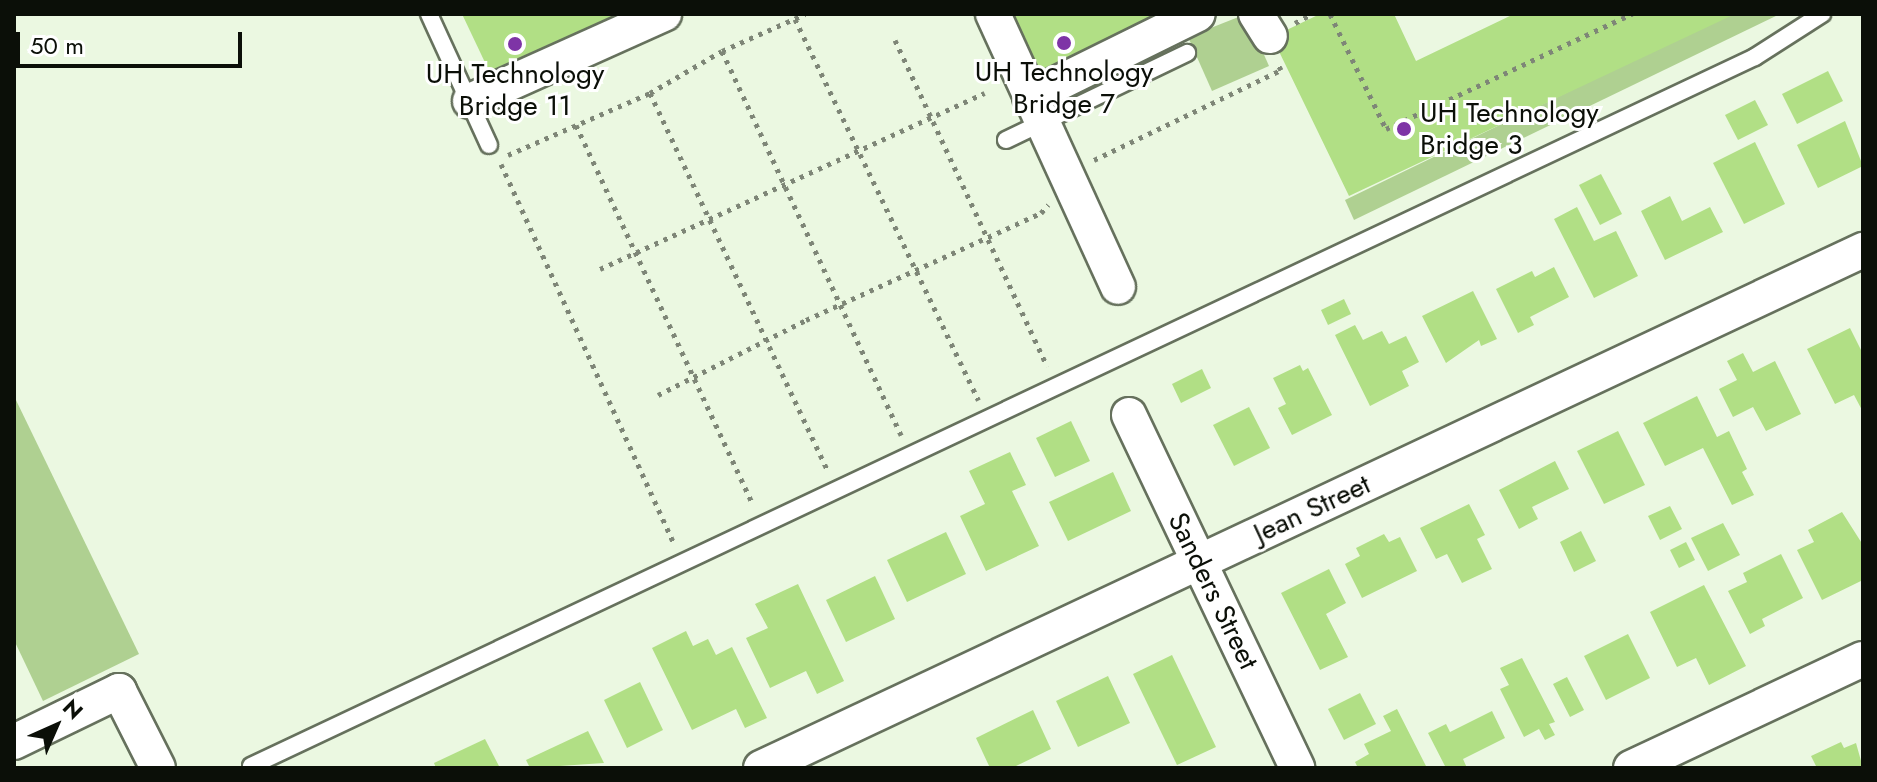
<!DOCTYPE html>
<html>
<head>
<meta charset="utf-8">
<style>
  body { margin:0 }
  #map { position:relative; width:1877px; height:782px; overflow:hidden; background:#ebf8e1; font-family:Jost,sans-serif }
  div>[style] { position:absolute }
  [style*='--x'] { left:calc(var(--x)*1px); top:calc(var(--y)*1px); width:calc(var(--w)*1px); rotate:calc(var(--a)*1deg) }
  .green>* { inset:0; background:#afd091 }
  .building>* { inset:0; background:#b1df85 }
  .path>* { height:5px; margin-top:-2.5px; transform-origin:0; background:repeating-linear-gradient(90deg,#7e8677 0 4px,transparent 0 10px) }
  .roads { filter:drop-shadow(2px 0 #66715d) drop-shadow(-2px 0 #66715d) drop-shadow(0 2px #66715d) drop-shadow(0 -2px #66715d) }
  .lane>* { height:16px; margin:-8px; padding:0 8px; transform-origin:8px; border-radius:8px; background:#fff }
  .street>* { height:34px; margin:-17px; padding:0 17px; transform-origin:17px; border-radius:17px; background:#fff }
  .dots>* { width:22px; height:22px; translate:-50% -50%; box-sizing:border-box; border:4px solid #fff; border-radius:50% }
  span { translate:-50% -50%; white-space:nowrap; text-align:center; line-height:1.15; -webkit-text-stroke:6px #fff; paint-order:stroke }
  .poi-label { font-size:28px; color:#0b0f08 }
  .left { translate:0 -50%; text-align:left }
  .street-label { font-size:28px; color:#0b0f08 }
  .frame { position:absolute; inset:0; border:16px solid #0b0f08; pointer-events:none }
  .north { position:absolute; left:16px; top:686px; width:80px; height:80px; -webkit-text-stroke:6px #fff; paint-order:stroke; rotate:45deg; font-size:22px; font-weight:700; line-height:32px; text-align:center; color:#0b0f08 }
  .north::after { content:''; display:block; margin:auto; width:28px; height:36px; background:#0b0f08; clip-path:polygon(50% 0,100% 100%,50% 72%,0 100%) }
  .scale { position:absolute; left:16px; top:32px; width:226px; height:36px; box-sizing:border-box; border:4px solid #0b0f08; border-top:0; padding-left:10px; font-size:24px; line-height:28px; white-space:nowrap; color:#0b0f08; -webkit-text-stroke:6px #fff; paint-order:stroke }
</style>
</head>
<body>
<div id="map">
  <div class="green">
    <div style="clip-path:polygon(1246px 14px,1269px 66px,1212px 91px,1188px 37px)"></div>
    <div style="clip-path:polygon(1729px 14px,1780px 14px,1354px 220px,1345px 200px)"></div>
    <div style="clip-path:polygon(14px 396px,139px 654px,43px 701px,14px 640px)"></div>
  </div>
  <div class="building">
    <div style="clip-path:polygon(462px 14px,617px 14px,490px 73px)"></div>
    <div style="clip-path:polygon(1013px 14px,1163px 14px,1040px 71px)"></div>
    <div style="clip-path:polygon(1320px 14px,1394px 14px,1416px 61px,1514px 14px,1735px 14px,1349px 196px,1272px 37px)"></div>
    <div style="clip-path:polygon(1828px 71px,1843px 101px,1797px 124px,1782px 94px)"></div>
    <div style="clip-path:polygon(1755px 100px,1768px 125px,1738px 140px,1725px 115px)"></div>
    <div style="clip-path:polygon(1845px 121px,1863px 166px,1818px 188px,1797px 145px)"></div>
    <div style="clip-path:polygon(1755px 142px,1785px 204px,1744px 224px,1713px 163px)"></div>
    <div style="clip-path:polygon(1601px 174px,1622px 214px,1600px 225px,1579px 185px)"></div>
    <div style="clip-path:polygon(1670px 196px,1682px 221px,1710px 207px,1723px 232px,1665px 260px,1641px 211px)"></div>
    <div style="clip-path:polygon(1577px 207px,1594px 241px,1616px 231px,1638px 276px,1594px 298px,1554px 219px)"></div>
    <div style="clip-path:polygon(1554px 267px,1569px 297px,1530px 317px,1534px 325px,1518px 333px,1496px 289px,1532px 271px,1535px 277px)"></div>
    <div style="clip-path:polygon(1473px 291px,1497px 339px,1481px 346px,1479px 340px,1446px 363px,1422px 316px)"></div>
    <div style="clip-path:polygon(1344px 299px,1351px 314px,1328px 325px,1321px 310px)"></div>
    <div style="clip-path:polygon(1355px 325px,1363px 340px,1382px 331px,1389px 344px,1406px 336px,1419px 362px,1402px 371px,1409px 386px,1370px 406px,1335px 335px)"></div>
    <div style="clip-path:polygon(1850px 328px,1863px 354px,1863px 412px,1854px 395px,1835px 404px,1807px 349px)"></div>
    <div style="clip-path:polygon(1743px 353px,1753px 372px,1775px 361px,1801px 414px,1766px 431px,1753px 407px,1733px 417px,1719px 389px,1737px 380px,1727px 361px)"></div>
    <div style="clip-path:polygon(1300px 365px,1303px 371px,1308px 368px,1332px 415px,1292px 435px,1278px 408px,1286px 404px,1273px 378px)"></div>
    <div style="clip-path:polygon(1202px 369px,1211px 388px,1181px 403px,1172px 384px)"></div>
    <div style="clip-path:polygon(1697px 396px,1717px 437px,1729px 431px,1747px 469px,1742px 472px,1754px 495px,1732px 505px,1703px 448px,1665px 466px,1643px 423px)"></div>
    <div style="clip-path:polygon(1249px 407px,1270px 448px,1234px 466px,1213px 425px)"></div>
    <div style="clip-path:polygon(1071px 421px,1090px 461px,1055px 477px,1036px 438px)"></div>
    <div style="clip-path:polygon(1618px 431px,1645px 485px,1604px 504px,1577px 451px)"></div>
    <div style="clip-path:polygon(1010px 452px,1026px 485px,1012px 491px,1039px 546px,986px 571px,960px 516px,985px 504px,969px 471px)"></div>
    <div style="clip-path:polygon(1555px 461px,1569px 489px,1532px 507px,1538px 519px,1519px 529px,1499px 490px)"></div>
    <div style="clip-path:polygon(1113px 472px,1131px 511px,1068px 541px,1049px 502px)"></div>
    <div style="clip-path:polygon(1469px 504px,1485px 535px,1477px 539px,1492px 569px,1462px 583px,1447px 554px,1436px 559px,1420px 528px)"></div>
    <div style="clip-path:polygon(1670px 506px,1682px 529px,1660px 540px,1648px 516px)"></div>
    <div style="clip-path:polygon(1842px 512px,1863px 545px,1863px 580px,1822px 600px,1797px 550px,1814px 542px,1808px 530px)"></div>
    <div style="clip-path:polygon(1723px 523px,1740px 555px,1708px 571px,1691px 538px)"></div>
    <div style="clip-path:polygon(1581px 531px,1596px 561px,1574px 572px,1560px 542px)"></div>
    <div style="clip-path:polygon(946px 532px,966px 574px,907px 602px,887px 560px)"></div>
    <div style="clip-path:polygon(1384px 534px,1389px 542px,1400px 537px,1417px 571px,1362px 598px,1345px 564px,1360px 556px,1356px 548px)"></div>
    <div style="clip-path:polygon(1686px 542px,1695px 560px,1679px 568px,1670px 550px)"></div>
    <div style="clip-path:polygon(1781px 554px,1803px 598px,1762px 619px,1765px 626px,1750px 634px,1728px 591px,1747px 582px,1743px 573px)"></div>
    <div style="clip-path:polygon(1329px 569px,1346px 603px,1326px 614px,1348px 657px,1320px 670px,1281px 593px)"></div>
    <div style="clip-path:polygon(875px 576px,895px 619px,846px 642px,826px 600px)"></div>
    <div style="clip-path:polygon(798px 584px,844px 681px,817px 694px,806px 671px,770px 688px,746px 638px,768px 628px,755px 604px)"></div>
    <div style="clip-path:polygon(1704px 585px,1746px 666px,1709px 685px,1696px 658px,1677px 667px,1650px 612px)"></div>
    <div style="clip-path:polygon(686px 631px,693px 646px,708px 639px,716px 655px,732px 647px,767px 718px,745px 728px,736px 709px,692px 730px,652px 648px)"></div>
    <div style="clip-path:polygon(1628px 634px,1650px 678px,1606px 700px,1584px 656px)"></div>
    <div style="clip-path:polygon(1172px 655px,1216px 747px,1177px 765px,1133px 674px)"></div>
    <div style="clip-path:polygon(1522px 658px,1555px 722px,1549px 724px,1555px 735px,1545px 740px,1539px 729px,1524px 737px,1500px 689px,1509px 685px,1500px 668px)"></div>
    <div style="clip-path:polygon(1108px 676px,1130px 723px,1078px 747px,1056px 701px)"></div>
    <div style="clip-path:polygon(1567px 677px,1584px 710px,1570px 717px,1553px 684px)"></div>
    <div style="clip-path:polygon(640px 682px,663px 730px,627px 748px,604px 700px)"></div>
    <div style="clip-path:polygon(1360px 693px,1376px 724px,1344px 740px,1328px 709px)"></div>
    <div style="clip-path:polygon(1397px 709px,1427px 768px,1358px 768px,1355px 762px,1369px 754px,1364px 744px,1391px 731px,1383px 716px)"></div>
    <div style="clip-path:polygon(1033px 710px,1051px 749px,1012px 768px,990px 768px,976px 738px)"></div>
    <div style="clip-path:polygon(1492px 711px,1505px 738px,1463px 759px,1467px 768px,1446px 768px,1428px 733px,1446px 724px,1450px 732px)"></div>
    <div style="clip-path:polygon(588px 731px,604px 763px,530px 768px,526px 760px)"></div>
    <div style="clip-path:polygon(485px 739px,500px 768px,436px 768px,434px 763px)"></div>
    <div style="clip-path:polygon(1841px 742px,1844px 748px,1856px 743px,1863px 768px,1817px 768px,1811px 756px)"></div>
  </div>
  <div class="path">
    <div style="--x:1330;--y:14;--w:128;--a:64"></div>
    <div style="--x:1386;--y:129;--w:272;--a:-25.1"></div>
    <div style="--x:795;--y:19;--w:423;--a:64.3"></div>
    <div style="--x:1295;--y:23;--w:19;--a:-28"></div>
    <div style="--x:895;--y:40;--w:360;--a:65"></div>
    <div style="--x:722;--y:51;--w:424;--a:65"></div>
    <div style="--x:650;--y:93;--w:418;--a:64.8"></div>
    <div style="--x:576;--y:125;--w:418;--a:65"></div>
    <div style="--x:508;--y:155;--w:155;--a:-23.6"></div>
    <div style="--x:650;--y:93;--w:83;--a:-30.3"></div>
    <div style="--x:722;--y:51;--w:91;--a:-24"></div>
    <div style="--x:1094;--y:160;--w:208;--a:-25.7"></div>
    <div style="--x:1281;--y:70;--w:7;--a:-117"></div>
    <div style="--x:501;--y:164;--w:418;--a:65.5"></div>
    <div style="--x:600;--y:269;--w:423;--a:-24.6"></div>
    <div style="--x:658;--y:395;--w:166;--a:-26.9"></div>
    <div style="--x:806;--y:320;--w:258;--a:-24.5"></div>
    <div style="--x:1041;--y:213;--w:11;--a:-49"></div>
  </div>
  <div class="roads">
    <div class="lane">
      <div style="--x:429;--y:14;--w:144;--a:65.4"></div>
      <div style="--x:1006;--y:140;--w:201;--a:-25.7"></div>
      <div style="--x:251;--y:766;--w:1663;--a:-25.24"></div>
      <div style="--x:1755;--y:57;--w:80;--a:-32.7"></div>
    </div>
    <div class="street">
      <div style="--x:993;--y:14;--w:300;--a:65.4"></div>
      <div style="--x:1256;--y:14;--w:26;--a:58"></div>
      <div style="--x:1030;--y:97;--w:187;--a:-26.3"></div>
      <div style="--x:470;--y:101;--w:213;--a:-24.2"></div>
      <div style="--x:1129;--y:415;--w:391;--a:64.5"></div>
      <div style="--x:14;--y:742;--w:117;--a:-25.9"></div>
      <div style="--x:119;--y:691;--w:86;--a:63.1"></div>
      <div style="--x:761;--y:768;--w:1218;--a:-25.18"></div>
      <div style="--x:1631;--y:768;--w:256;--a:-25.2"></div>
    </div>
  </div>
  <div class="dots">
    <div style="left:1064px;top:43px;background:#7e34a6"></div>
    <div style="left:515px;top:44px;background:#7e34a6"></div>
    <div style="left:1404px;top:129px;background:#7e34a6"></div>
  </div>
  <div class="poi-label">
    <span style="left:1064px;top:88px">UH Technology<br>Bridge 7</span>
    <span style="left:515px;top:90px">UH Technology<br>Bridge 11</span>
    <span class="left" style="left:1420px;top:129px">UH Technology<br>Bridge 3</span>
  </div>
  <div class="street-label">
    <span style="left:1312px;top:509px;rotate:-25deg">Jean Street</span>
    <span style="left:1213px;top:591px;rotate:64deg">Sanders Street</span>
  </div>
  <div class="frame"></div>
  <div class="north">N</div>
  <div class="scale">50 m</div>
</div>
</body>
</html>
